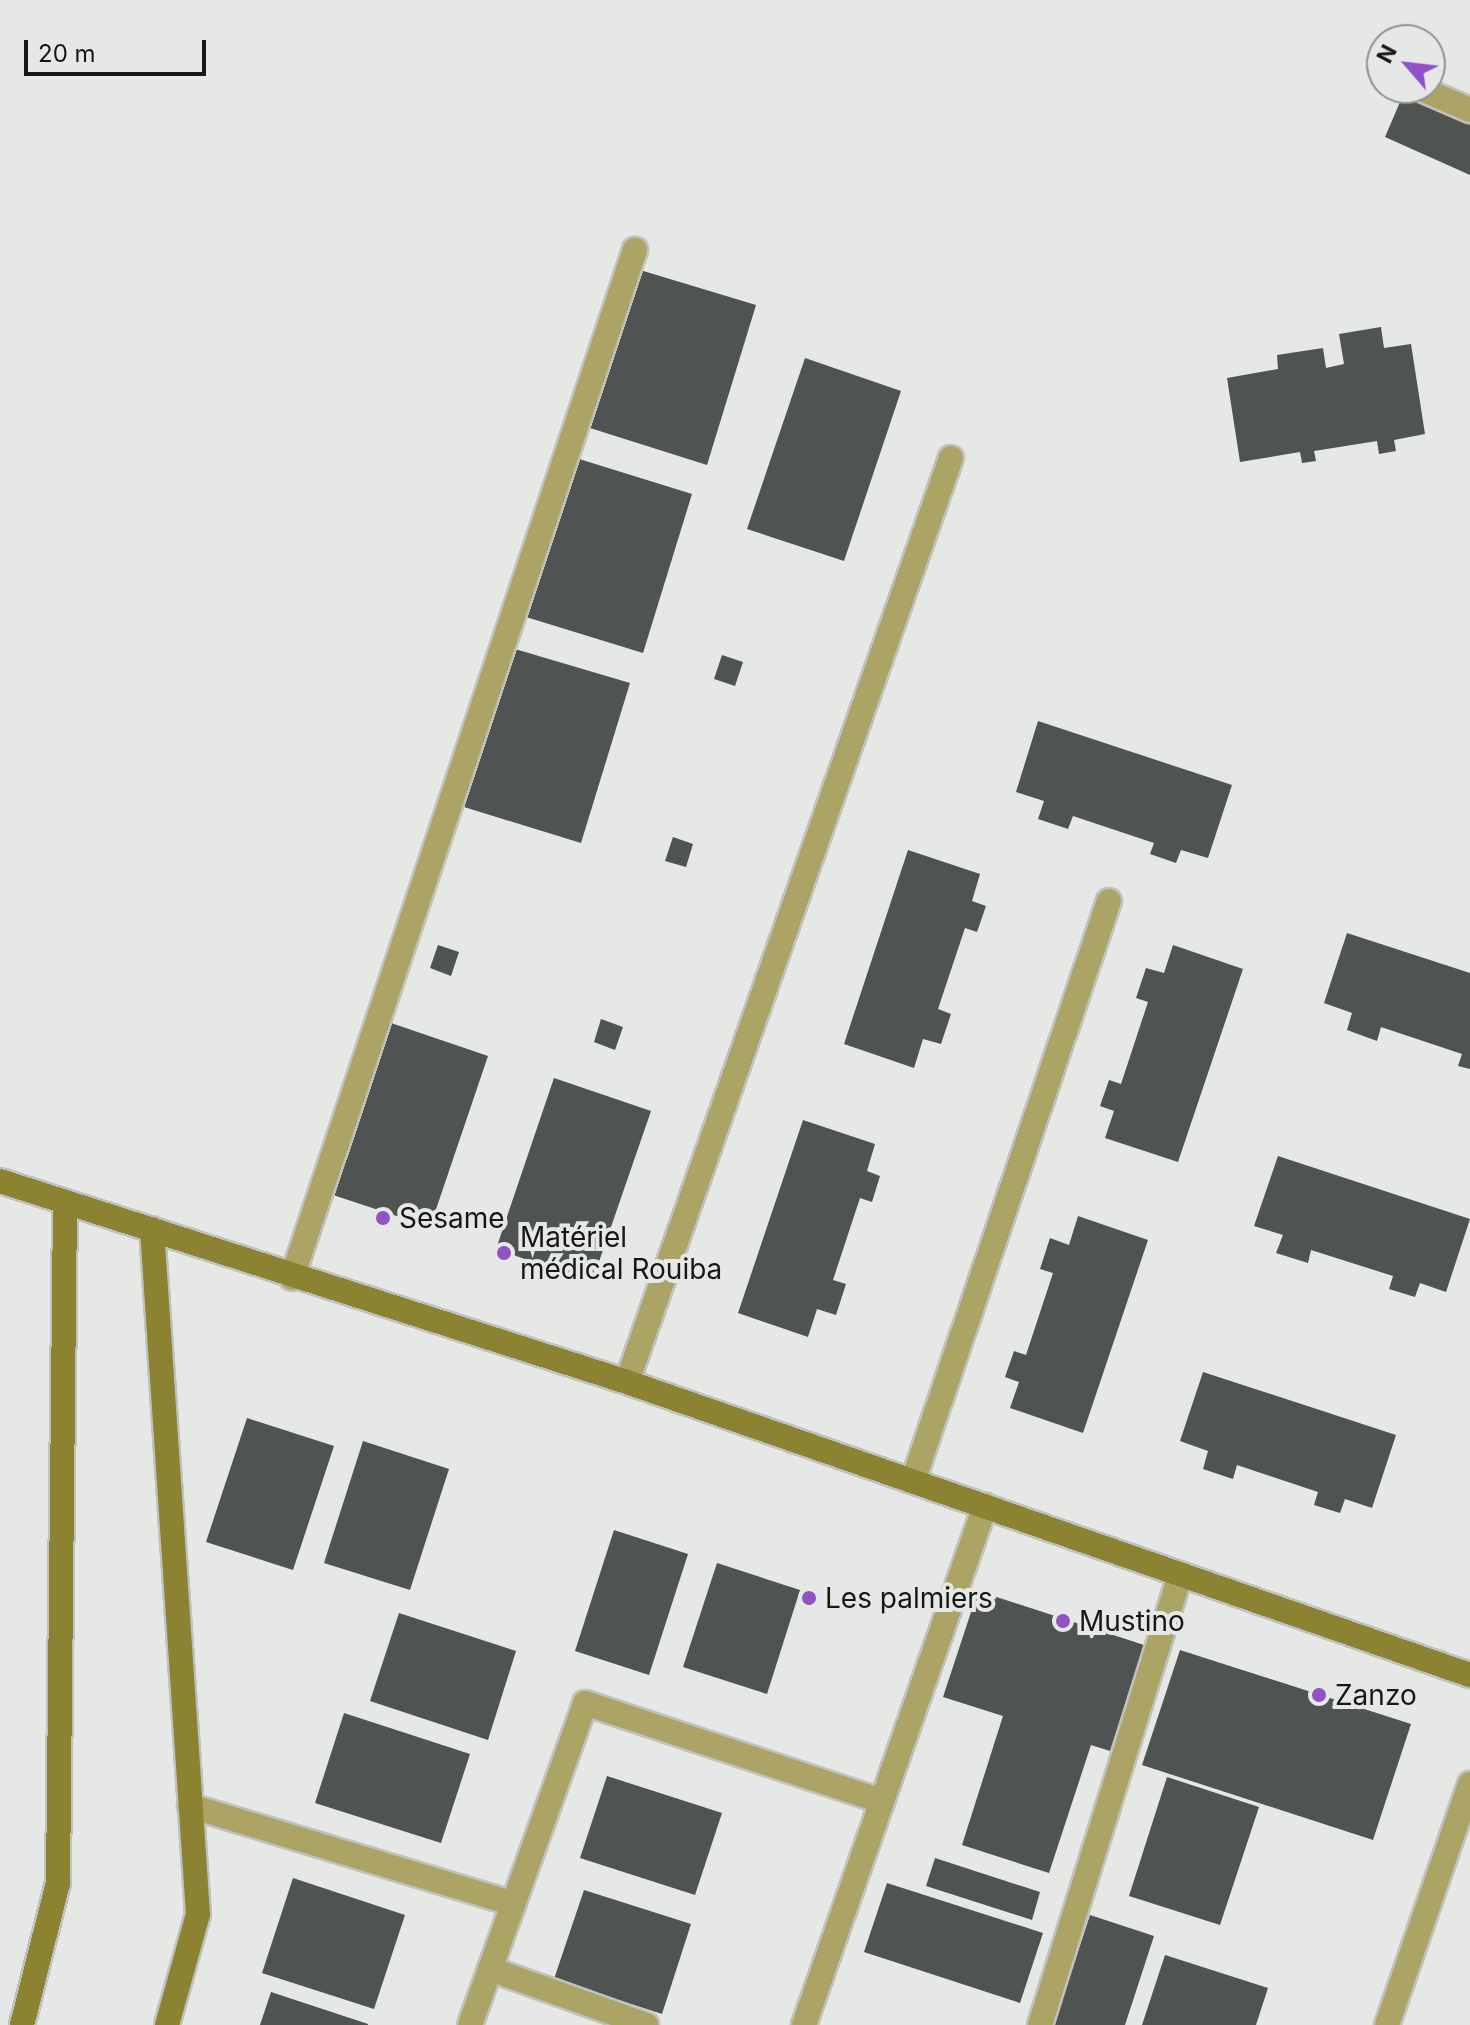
<!DOCTYPE html>
<html>
<head>
<meta charset="utf-8">
<style>
  body { margin:0 }
  #map { position:relative; width:1470px; height:2025px; overflow:hidden; background:#e5e8e4; font-family:Inter,sans-serif }
  div>[style] { position:absolute }
  [style*='--x'] { left:calc(var(--x)*1px); top:calc(var(--y)*1px); width:calc(var(--w)*1px); rotate:calc(var(--a)*1deg) }
  .building>* { inset:0; background:#4f5351 }
  .roads { filter:drop-shadow(2px 0 #c0c2bf) drop-shadow(-2px 0 #c0c2bf) drop-shadow(0 2px #c0c2bf) drop-shadow(0 -2px #c0c2bf) }
  .street>* { height:24px; margin:-12px; padding:0 12px; transform-origin:12px; border-radius:12px; background:#aba465 }
  .secondary>* { height:24px; margin:-12px; padding:0 12px; transform-origin:12px; border-radius:12px; background:#8b8232 }
  .dots>* { width:22px; height:22px; translate:-50% -50%; box-sizing:border-box; border:4px solid #e5e8e4; border-radius:50% }
  span { translate:-50% -50%; white-space:nowrap; text-align:center; line-height:1.15; -webkit-text-stroke:8px #e5e8e4; paint-order:stroke }
  .poi-label { font-size:28px; color:#161716 }
  .left { translate:0 -50%; text-align:left }
  .north { position:absolute; left:1366px; top:24px; width:80px; height:80px; box-sizing:border-box; background:#e5e8e4; border:2px solid #929492; border-radius:50%; rotate:298deg; font-size:22px; font-weight:700; line-height:32px; text-align:center; color:#161716 }
  .north::after { content:''; display:block; margin:auto; width:28px; height:36px; background:#9252c7; clip-path:polygon(50% 0,100% 100%,50% 72%,0 100%) }
  .scale { position:absolute; left:24px; top:40px; width:182px; height:36px; box-sizing:border-box; border:4px solid #161716; border-top:0; padding-left:10px; font-size:24px; line-height:28px; white-space:nowrap; color:#161716; -webkit-text-stroke:6px #e5e8e4; paint-order:stroke }
</style>
</head>
<body>
<div id="map">
  <div class="building">
    <div style="clip-path:polygon(1406px 88px,1470px 111px,1470px 175px,1385px 137px)"></div>
    <div style="clip-path:polygon(640px 270px,756px 305px,707px 465px,590px 428px)"></div>
    <div style="clip-path:polygon(1381px 327px,1384px 348px,1411px 344px,1425px 434px,1394px 440px,1396px 451px,1379px 454px,1377px 441px,1314px 451px,1316px 461px,1302px 463px,1300px 452px,1240px 462px,1227px 378px,1278px 369px,1277px 355px,1323px 348px,1326px 368px,1344px 364px,1339px 334px)"></div>
    <div style="clip-path:polygon(805px 358px,901px 391px,844px 561px,747px 529px)"></div>
    <div style="clip-path:polygon(576px 458px,692px 494px,643px 653px,526px 617px)"></div>
    <div style="clip-path:polygon(515px 649px,630px 683px,581px 843px,464px 807px)"></div>
    <div style="clip-path:polygon(722px 655px,743px 662px,735px 686px,714px 679px)"></div>
    <div style="clip-path:polygon(1038px 721px,1232px 785px,1208px 858px,1181px 850px,1176px 863px,1150px 854px,1154px 843px,1073px 816px,1068px 829px,1038px 819px,1044px 801px,1016px 792px)"></div>
    <div style="clip-path:polygon(673px 837px,693px 844px,686px 867px,665px 861px)"></div>
    <div style="clip-path:polygon(908px 850px,980px 874px,972px 901px,986px 906px,977px 932px,965px 928px,938px 1009px,951px 1014px,941px 1044px,923px 1039px,914px 1068px,844px 1044px)"></div>
    <div style="clip-path:polygon(1347px 933px,1470px 973px,1470px 1069px,1458px 1066px,1462px 1054px,1381px 1027px,1377px 1041px,1347px 1030px,1352px 1013px,1324px 1003px)"></div>
    <div style="clip-path:polygon(438px 945px,459px 952px,451px 976px,430px 968px)"></div>
    <div style="clip-path:polygon(1173px 945px,1243px 969px,1178px 1162px,1105px 1138px,1114px 1111px,1100px 1106px,1109px 1080px,1121px 1084px,1148px 1002px,1136px 998px,1146px 968px,1164px 973px)"></div>
    <div style="clip-path:polygon(601px 1019px,623px 1027px,615px 1050px,594px 1042px)"></div>
    <div style="clip-path:polygon(391px 1023px,488px 1056px,430px 1227px,333px 1195px)"></div>
    <div style="clip-path:polygon(554px 1078px,651px 1111px,592px 1282px,496px 1249px)"></div>
    <div style="clip-path:polygon(803px 1120px,875px 1144px,867px 1171px,880px 1176px,872px 1202px,860px 1198px,833px 1280px,846px 1284px,836px 1315px,817px 1309px,808px 1337px,738px 1313px)"></div>
    <div style="clip-path:polygon(1278px 1156px,1470px 1219px,1446px 1292px,1420px 1283px,1415px 1297px,1389px 1289px,1393px 1276px,1311px 1250px,1308px 1263px,1276px 1253px,1283px 1235px,1254px 1226px)"></div>
    <div style="clip-path:polygon(1078px 1216px,1148px 1240px,1083px 1433px,1010px 1408px,1019px 1382px,1005px 1377px,1014px 1351px,1026px 1355px,1053px 1273px,1040px 1269px,1050px 1238px,1069px 1245px)"></div>
    <div style="clip-path:polygon(1203px 1372px,1396px 1435px,1372px 1508px,1345px 1499px,1340px 1513px,1314px 1505px,1318px 1492px,1237px 1465px,1233px 1479px,1203px 1469px,1208px 1451px,1180px 1441px)"></div>
    <div style="clip-path:polygon(247px 1418px,334px 1446px,293px 1570px,206px 1542px)"></div>
    <div style="clip-path:polygon(363px 1441px,449px 1469px,410px 1590px,324px 1563px)"></div>
    <div style="clip-path:polygon(614px 1530px,688px 1554px,649px 1675px,575px 1651px)"></div>
    <div style="clip-path:polygon(717px 1563px,800px 1590px,767px 1694px,683px 1667px)"></div>
    <div style="clip-path:polygon(978px 1591px,1144px 1645px,1110px 1751px,1091px 1745px,1049px 1873px,962px 1845px,1003px 1716px,943px 1697px)"></div>
    <div style="clip-path:polygon(399px 1613px,516px 1651px,488px 1740px,370px 1701px)"></div>
    <div style="clip-path:polygon(1180px 1650px,1411px 1724px,1373px 1840px,1142px 1765px)"></div>
    <div style="clip-path:polygon(344px 1713px,470px 1754px,441px 1843px,315px 1803px)"></div>
    <div style="clip-path:polygon(607px 1776px,722px 1813px,695px 1895px,580px 1858px)"></div>
    <div style="clip-path:polygon(1167px 1777px,1259px 1807px,1220px 1925px,1129px 1896px)"></div>
    <div style="clip-path:polygon(935px 1858px,1040px 1892px,1032px 1920px,926px 1886px)"></div>
    <div style="clip-path:polygon(293px 1878px,405px 1915px,374px 2009px,262px 1973px)"></div>
    <div style="clip-path:polygon(887px 1883px,1043px 1933px,1020px 2003px,864px 1952px)"></div>
    <div style="clip-path:polygon(584px 1890px,691px 1924px,662px 2014px,554px 1979px)"></div>
    <div style="clip-path:polygon(1090px 1915px,1154px 1936px,1125px 2025px,1054px 2025px)"></div>
    <div style="clip-path:polygon(1165px 1955px,1268px 1988px,1256px 2025px,1142px 2025px)"></div>
    <div style="clip-path:polygon(271px 1992px,368px 2024px,368px 2025px,260px 2025px)"></div>
  </div>
  <div class="roads">
    <div class="street">
      <div style="--x:1419;--y:88;--w:56;--a:23.3"></div>
      <div style="--x:292;--y:1278;--w:1084;--a:-71.55"></div>
      <div style="--x:627;--y:1382;--w:979;--a:-70.68"></div>
      <div style="--x:913;--y:1481;--w:612;--a:-71.33"></div>
      <div style="--x:190;--y:1806;--w:338;--a:16.8"></div>
      <div style="--x:490;--y:1969;--w:166;--a:19.7"></div>
      <div style="--x:470;--y:2025;--w:342;--a:-70.3"></div>
      <div style="--x:585;--y:1703;--w:313;--a:18.3"></div>
      <div style="--x:804;--y:2025;--w:550;--a:-70.77"></div>
      <div style="--x:1040;--y:2025;--w:471;--a:-72.7"></div>
      <div style="--x:1387;--y:2025;--w:255;--a:-71"></div>
    </div>
    <div class="secondary">
      <div style="--x:0;--y:1181;--w:658;--a:17.77"></div>
      <div style="--x:627;--y:1382;--w:892;--a:19.17"></div>
      <div style="--x:152;--y:1229;--w:687;--a:86.16"></div>
      <div style="--x:198;--y:1914;--w:115;--a:105.6"></div>
      <div style="--x:22;--y:2025;--w:146;--a:-75.8"></div>
      <div style="--x:58;--y:1883;--w:680;--a:-89.41"></div>
    </div>
  </div>
  <div class="dots">
    <div style="left:383px;top:1218px;background:#9252c7"></div>
    <div style="left:504px;top:1253px;background:#9252c7"></div>
    <div style="left:809px;top:1598px;background:#9252c7"></div>
    <div style="left:1063px;top:1621px;background:#9252c7"></div>
    <div style="left:1319px;top:1695px;background:#9252c7"></div>
  </div>
  <div class="poi-label">
    <span class="left" style="left:399px;top:1218px">Sesame</span>
    <span class="left" style="left:520px;top:1253px">Matériel<br>médical Rouiba</span>
    <span class="left" style="left:825px;top:1598px">Les palmiers</span>
    <span class="left" style="left:1079px;top:1621px">Mustino</span>
    <span class="left" style="left:1335px;top:1695px">Zanzo</span>
  </div>
  <div class="north">N</div>
  <div class="scale">20 m</div>
</div>
</body>
</html>
